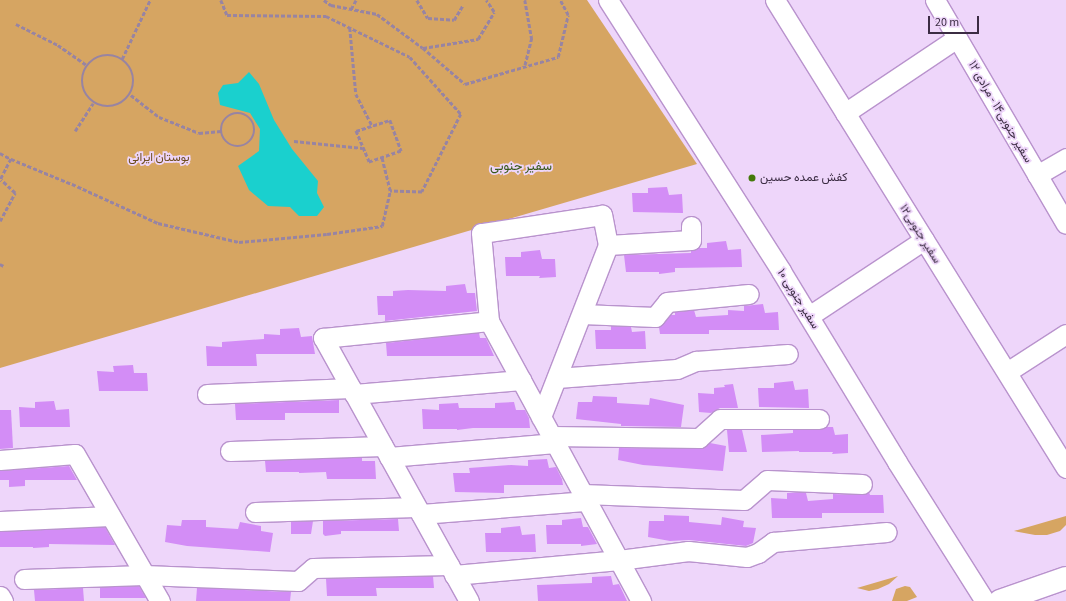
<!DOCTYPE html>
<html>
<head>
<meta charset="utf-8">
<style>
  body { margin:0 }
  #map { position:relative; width:1066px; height:601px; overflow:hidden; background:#eed6fa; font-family:"Source Sans 3",Vazirmatn,sans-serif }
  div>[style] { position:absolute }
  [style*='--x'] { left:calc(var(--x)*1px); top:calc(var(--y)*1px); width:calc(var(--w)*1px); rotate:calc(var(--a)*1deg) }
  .green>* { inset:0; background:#d6a562 }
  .water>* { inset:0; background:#1ad0ce }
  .building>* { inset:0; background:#d38df6 }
  .path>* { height:2.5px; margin-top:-1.25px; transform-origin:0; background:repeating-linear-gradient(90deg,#9884a2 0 4px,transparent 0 6px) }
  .path>.ring { margin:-1.25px; padding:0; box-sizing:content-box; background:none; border:2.5px solid #9884a2; border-radius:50% }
  .roads { filter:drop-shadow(1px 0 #b993cd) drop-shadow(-1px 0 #b993cd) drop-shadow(0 1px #b993cd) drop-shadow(0 -1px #b993cd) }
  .minor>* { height:19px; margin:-9.5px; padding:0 9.5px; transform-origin:9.5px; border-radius:9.5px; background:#fff }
  .secondary>* { height:22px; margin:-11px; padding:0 11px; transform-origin:11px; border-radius:11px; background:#fff }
  .dots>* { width:11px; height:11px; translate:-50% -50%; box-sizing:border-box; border:2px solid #eed6fa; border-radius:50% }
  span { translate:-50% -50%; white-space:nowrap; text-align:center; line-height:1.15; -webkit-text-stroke:3.5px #eed6fa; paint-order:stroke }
  .street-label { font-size:12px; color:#3b2c43 }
  .park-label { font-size:12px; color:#6d4d1d }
  .poi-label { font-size:12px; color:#3b2c43 }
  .left { translate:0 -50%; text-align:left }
  .neighbourhood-label { font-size:13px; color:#355819 }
  .scale { position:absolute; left:928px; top:16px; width:51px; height:18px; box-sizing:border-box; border:2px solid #3b2c43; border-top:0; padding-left:5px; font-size:12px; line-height:14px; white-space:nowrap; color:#3b2c43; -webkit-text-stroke:3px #eed6fa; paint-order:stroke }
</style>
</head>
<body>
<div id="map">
  <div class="green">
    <div style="clip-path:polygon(0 0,587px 0,697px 164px,0 368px)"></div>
    <div style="clip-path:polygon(1066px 516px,1066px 525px,1060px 531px,1047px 535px,1035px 535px,1014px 531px)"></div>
    <div style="clip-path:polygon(898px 576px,889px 584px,878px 589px,869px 591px,857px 588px)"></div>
    <div style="clip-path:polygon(905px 586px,910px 587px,917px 597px,907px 601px,892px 601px,896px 589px)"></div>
  </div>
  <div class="water">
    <div style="clip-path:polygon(249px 72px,259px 84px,274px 120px,292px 149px,318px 181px,317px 193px,324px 207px,317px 216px,299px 216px,290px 207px,268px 206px,249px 190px,238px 166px,259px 151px,260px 129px,250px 113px,220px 105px,218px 93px,223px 85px,238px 83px)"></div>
  </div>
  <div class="building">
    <div style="clip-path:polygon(667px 187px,669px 195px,682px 194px,683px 213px,633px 212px,632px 193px,648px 193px,648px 188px)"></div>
    <div style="clip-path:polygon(726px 241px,728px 250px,741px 249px,742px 267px,675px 268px,675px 272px,659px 274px,659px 272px,626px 272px,624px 255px,691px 253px,691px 251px,698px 248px,707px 248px,707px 243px)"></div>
    <div style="clip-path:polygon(540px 250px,542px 259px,555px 259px,556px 277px,539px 278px,540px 276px,506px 276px,505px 257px,521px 257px,521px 252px)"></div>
    <div style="clip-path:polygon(465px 284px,467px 293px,475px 293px,477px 311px,385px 321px,385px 315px,378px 315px,377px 296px,393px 296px,393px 291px,408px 290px,446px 291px,446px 286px)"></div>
    <div style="clip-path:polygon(763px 304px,765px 313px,778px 312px,779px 330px,709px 330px,709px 334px,660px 334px,659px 327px,671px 315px,675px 315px,675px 312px,694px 310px,696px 317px,728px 315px,728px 310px,744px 311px,744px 306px)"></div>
    <div style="clip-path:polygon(611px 326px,631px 327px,632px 332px,645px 331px,646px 349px,596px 349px,595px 330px,611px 330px)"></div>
    <div style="clip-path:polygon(299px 328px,301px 337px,312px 336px,315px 354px,256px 354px,257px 366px,207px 366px,206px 346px,222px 347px,222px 342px,264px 339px,264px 334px,280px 335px,280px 329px)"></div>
    <div style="clip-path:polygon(479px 333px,480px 338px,486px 338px,494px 356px,387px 356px,386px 343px)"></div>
    <div style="clip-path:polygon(133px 365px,134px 373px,147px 373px,148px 391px,99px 391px,97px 371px,114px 372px,113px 366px)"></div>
    <div style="clip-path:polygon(793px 381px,795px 390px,808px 389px,809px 408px,759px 407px,758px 388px,774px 388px,774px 383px)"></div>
    <div style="clip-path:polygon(733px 384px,738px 408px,720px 408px,711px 413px,699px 412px,698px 393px,714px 394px,714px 388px,725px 387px,724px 385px)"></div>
    <div style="clip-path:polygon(593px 396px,617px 397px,617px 403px,649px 405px,650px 398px,684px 405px,681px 427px,621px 426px,621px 424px,576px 419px,578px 402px,592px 402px)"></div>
    <div style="clip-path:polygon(339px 400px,339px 413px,285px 413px,285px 420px,236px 420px,235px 404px)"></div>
    <div style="clip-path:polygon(54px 401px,56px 410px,69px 409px,70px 427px,20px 427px,19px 407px,35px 408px,35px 402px)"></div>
    <div style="clip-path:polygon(514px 402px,516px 410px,525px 410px,529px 418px,530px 428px,473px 428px,457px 430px,457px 429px,423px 429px,422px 409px,439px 410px,439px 404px,458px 403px,459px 408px,495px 408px,495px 403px)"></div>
    <div style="clip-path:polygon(0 410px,11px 410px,13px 448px,0 449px)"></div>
    <div style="clip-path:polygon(826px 427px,833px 427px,835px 435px,848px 434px,848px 453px,832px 454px,833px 452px,799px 452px,799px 451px,762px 452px,761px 435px,793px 433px,793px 430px,819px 430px)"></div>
    <div style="clip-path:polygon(727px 430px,742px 430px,747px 452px,729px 452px)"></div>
    <div style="clip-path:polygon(710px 443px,726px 446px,723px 471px,643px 465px,618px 460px,619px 448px,699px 449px)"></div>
    <div style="clip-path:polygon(342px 458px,362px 458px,362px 461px,375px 461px,376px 479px,327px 479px,326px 472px,299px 473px,299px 472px,266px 472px,265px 461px)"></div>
    <div style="clip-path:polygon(547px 459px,549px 468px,556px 467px,562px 479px,563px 485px,504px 485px,504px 493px,455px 492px,453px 473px,470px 473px,469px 468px,511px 465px,528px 466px,528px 460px)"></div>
    <div style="clip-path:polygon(69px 466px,77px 480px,25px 480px,25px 486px,9px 487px,9px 480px,0 480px,0 471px)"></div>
    <div style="clip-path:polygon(800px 492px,806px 493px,808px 501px,833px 499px,833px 494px,862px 495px,869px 492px,870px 495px,883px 495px,884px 513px,822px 513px,822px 518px,772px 518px,771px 498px,787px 499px,787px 493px)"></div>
    <div style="clip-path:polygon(664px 515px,689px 516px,689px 522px,721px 525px,722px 517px,744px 521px,743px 527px,756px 528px,753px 543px,746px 546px,689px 540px,670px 541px,648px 537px,649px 521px,664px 521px)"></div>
    <div style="clip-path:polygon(581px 518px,583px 527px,588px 527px,597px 544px,581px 546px,581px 544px,547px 544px,546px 525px,562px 525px,562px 520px)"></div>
    <div style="clip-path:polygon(398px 519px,399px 531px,341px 531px,341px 534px,325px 536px,323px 534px,323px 521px)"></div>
    <div style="clip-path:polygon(182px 520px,206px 520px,206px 527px,238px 529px,240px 522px,261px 526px,261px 531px,273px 533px,270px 552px,187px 546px,165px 542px,167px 525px,181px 526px)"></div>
    <div style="clip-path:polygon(313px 521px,311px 534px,291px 534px,291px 522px)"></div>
    <div style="clip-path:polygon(520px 526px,522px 535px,535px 534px,536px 552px,486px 552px,485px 533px,501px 533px,501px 528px)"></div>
    <div style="clip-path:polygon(105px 527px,115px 545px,49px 544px,49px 547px,33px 548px,33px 547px,0 547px,0 532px)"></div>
    <div style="clip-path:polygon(433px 576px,434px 588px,376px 588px,377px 596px,327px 596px,326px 579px)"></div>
    <div style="clip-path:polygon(611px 576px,613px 585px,619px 584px,627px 601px,538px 601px,537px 585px,592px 583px,592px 577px)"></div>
    <div style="clip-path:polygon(139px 586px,146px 598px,100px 598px,100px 587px)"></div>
    <div style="clip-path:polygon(83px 588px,84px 601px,35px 601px,34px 590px)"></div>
    <div style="clip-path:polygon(197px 588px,291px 592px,290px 601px,196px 601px)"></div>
  </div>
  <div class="path">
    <div style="--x:221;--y:0;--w:16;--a:68"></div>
    <div style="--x:227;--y:15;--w:99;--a:0.6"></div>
    <div style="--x:326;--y:16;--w:93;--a:26"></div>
    <div style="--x:410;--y:57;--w:76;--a:48.2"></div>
    <div style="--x:461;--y:114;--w:87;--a:116.6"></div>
    <div style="--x:422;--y:192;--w:32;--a:-178"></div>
    <div style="--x:324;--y:0;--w:9;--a:36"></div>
    <div style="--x:331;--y:5;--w:47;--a:11.1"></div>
    <div style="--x:377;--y:14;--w:57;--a:36.5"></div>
    <div style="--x:423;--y:48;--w:55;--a:40.6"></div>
    <div style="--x:465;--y:84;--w:97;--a:-16.2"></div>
    <div style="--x:558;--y:57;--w:43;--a:-76.6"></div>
    <div style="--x:568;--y:15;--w:17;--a:-118"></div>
    <div style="--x:417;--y:0;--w:21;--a:59"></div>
    <div style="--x:428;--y:18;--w:26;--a:4"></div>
    <div style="--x:454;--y:20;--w:17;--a:-59"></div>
    <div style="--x:525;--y:0;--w:39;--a:80"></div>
    <div style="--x:532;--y:38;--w:29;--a:104"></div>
    <div style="--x:351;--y:9;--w:10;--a:-61"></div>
    <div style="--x:16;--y:24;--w:47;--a:26.6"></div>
    <div style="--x:58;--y:45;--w:35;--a:35"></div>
    <div style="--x:350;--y:28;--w:66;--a:84.8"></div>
    <div style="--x:356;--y:94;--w:36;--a:63"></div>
    <div style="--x:423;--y:48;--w:56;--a:-9.3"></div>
    <div style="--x:478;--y:39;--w:31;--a:-59"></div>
    <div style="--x:494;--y:12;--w:14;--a:-124"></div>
    <div class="ring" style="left:82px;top:55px;width:49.5px;height:49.5px"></div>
    <div style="--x:122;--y:59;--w:65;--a:-64.6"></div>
    <div style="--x:131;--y:95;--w:36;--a:38"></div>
    <div style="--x:159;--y:117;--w:43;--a:21.8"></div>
    <div style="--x:199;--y:133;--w:22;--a:-5"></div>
    <div class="ring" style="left:221px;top:113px;width:31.5px;height:31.5px"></div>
    <div style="--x:390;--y:120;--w:33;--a:70"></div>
    <div style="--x:401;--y:151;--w:34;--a:161"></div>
    <div style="--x:369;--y:162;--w:34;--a:-113"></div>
    <div style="--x:356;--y:131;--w:36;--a:-18"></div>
    <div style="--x:75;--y:131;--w:33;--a:-57"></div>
    <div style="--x:294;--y:141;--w:69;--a:5.8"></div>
    <div style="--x:0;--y:153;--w:13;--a:29"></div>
    <div style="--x:11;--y:159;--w:25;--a:117"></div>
    <div style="--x:11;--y:159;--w:66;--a:22.3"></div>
    <div style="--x:72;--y:184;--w:94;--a:24.4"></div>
    <div style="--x:158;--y:223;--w:83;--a:13.2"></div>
    <div style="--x:239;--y:242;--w:88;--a:-5.2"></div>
    <div style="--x:327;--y:234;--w:56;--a:-8.3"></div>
    <div style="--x:382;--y:226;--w:36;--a:-77"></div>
    <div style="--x:390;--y:191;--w:34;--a:-104"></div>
    <div style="--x:0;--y:221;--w:32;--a:-62"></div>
    <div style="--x:15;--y:193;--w:19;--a:-137"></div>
    <div style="--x:0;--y:264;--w:4;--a:27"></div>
  </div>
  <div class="roads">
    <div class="minor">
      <div style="--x:608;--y:0;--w:322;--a:57.4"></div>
      <div style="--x:781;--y:271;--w:223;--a:58.7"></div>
      <div style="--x:897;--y:462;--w:165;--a:57.7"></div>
      <div style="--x:775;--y:0;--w:551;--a:58.13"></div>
      <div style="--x:935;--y:0;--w:259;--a:59.7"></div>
      <div style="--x:845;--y:113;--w:135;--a:-33.8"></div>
      <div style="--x:1037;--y:175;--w:34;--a:-30"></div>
      <div style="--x:608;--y:245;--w:31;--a:-101"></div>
      <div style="--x:602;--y:215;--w:122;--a:171.5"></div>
      <div style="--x:481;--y:233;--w:88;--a:84.8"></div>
      <div style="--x:489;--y:321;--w:319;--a:61.5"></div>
      <div style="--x:582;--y:314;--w:73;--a:2.4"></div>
      <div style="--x:655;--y:317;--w:19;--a:-51"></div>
      <div style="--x:667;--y:302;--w:82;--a:-5.6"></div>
      <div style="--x:809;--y:316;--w:138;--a:-33.5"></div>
      <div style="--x:1007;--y:372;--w:70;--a:-32.8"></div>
      <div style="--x:557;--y:378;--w:120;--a:-4.3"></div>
      <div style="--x:677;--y:369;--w:21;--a:-23"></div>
      <div style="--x:696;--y:361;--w:92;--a:-4.4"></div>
      <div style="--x:207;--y:394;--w:144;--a:-2.4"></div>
      <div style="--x:354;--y:394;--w:168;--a:-4.8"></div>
      <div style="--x:541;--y:417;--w:185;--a:-68.7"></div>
      <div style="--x:608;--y:245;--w:83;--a:-3.4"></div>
      <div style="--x:691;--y:240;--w:14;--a:-90"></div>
      <div style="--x:551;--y:436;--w:148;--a:0.8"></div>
      <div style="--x:699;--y:438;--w:28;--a:-42"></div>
      <div style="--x:720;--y:419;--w:99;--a:0"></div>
      <div style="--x:230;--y:451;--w:153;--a:-1.9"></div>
      <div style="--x:389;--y:457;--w:167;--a:-4.8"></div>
      <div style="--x:0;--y:460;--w:75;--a:-4.6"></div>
      <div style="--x:75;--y:454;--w:170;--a:60"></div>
      <div style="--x:583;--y:494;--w:161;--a:2.1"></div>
      <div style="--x:744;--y:500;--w:30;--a:-41"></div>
      <div style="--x:767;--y:480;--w:95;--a:2.4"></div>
      <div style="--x:255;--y:512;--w:161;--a:-1.8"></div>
      <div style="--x:421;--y:514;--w:167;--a:-4.5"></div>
      <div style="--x:0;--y:521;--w:110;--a:-2.6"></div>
      <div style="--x:454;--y:575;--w:166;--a:-5.2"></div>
      <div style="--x:619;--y:560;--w:70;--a:-7.4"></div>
      <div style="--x:688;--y:551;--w:59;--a:5.8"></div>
      <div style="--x:747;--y:557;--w:12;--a:-20"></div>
      <div style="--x:758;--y:553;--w:19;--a:-36"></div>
      <div style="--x:773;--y:542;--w:114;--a:-5"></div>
      <div style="--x:24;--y:579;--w:120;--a:-1.9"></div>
      <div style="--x:144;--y:575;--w:154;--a:2.2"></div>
      <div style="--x:298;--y:581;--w:20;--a:-41"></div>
      <div style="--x:313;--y:568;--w:136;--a:-1.3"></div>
      <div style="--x:0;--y:596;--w:6;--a:59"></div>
      <div style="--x:469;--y:601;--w:301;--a:-119"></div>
      <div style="--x:323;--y:338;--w:167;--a:-5.8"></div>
    </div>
    <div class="secondary">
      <div style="--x:1000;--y:601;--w:70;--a:-19.2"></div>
    </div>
  </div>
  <div class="dots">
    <div style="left:752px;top:178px;background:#44790a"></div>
  </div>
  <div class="street-label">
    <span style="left:1000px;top:112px;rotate:60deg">سفیر جنوبی۱۴ - مرادی ۱۲</span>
    <span style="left:920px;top:234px;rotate:58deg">سفیر جنوبی۱۲</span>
    <span style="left:798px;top:299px;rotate:58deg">سفیر جنوبی ۱۰</span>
  </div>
  <div class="park-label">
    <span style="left:159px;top:158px">بوستان ایرانی</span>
  </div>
  <div class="poi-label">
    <span class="left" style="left:760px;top:178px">کفش عمده حسین</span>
  </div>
  <div class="neighbourhood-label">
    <span style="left:521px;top:166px">سفیر جنوبی</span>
  </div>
  <div class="scale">20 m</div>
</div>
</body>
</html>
